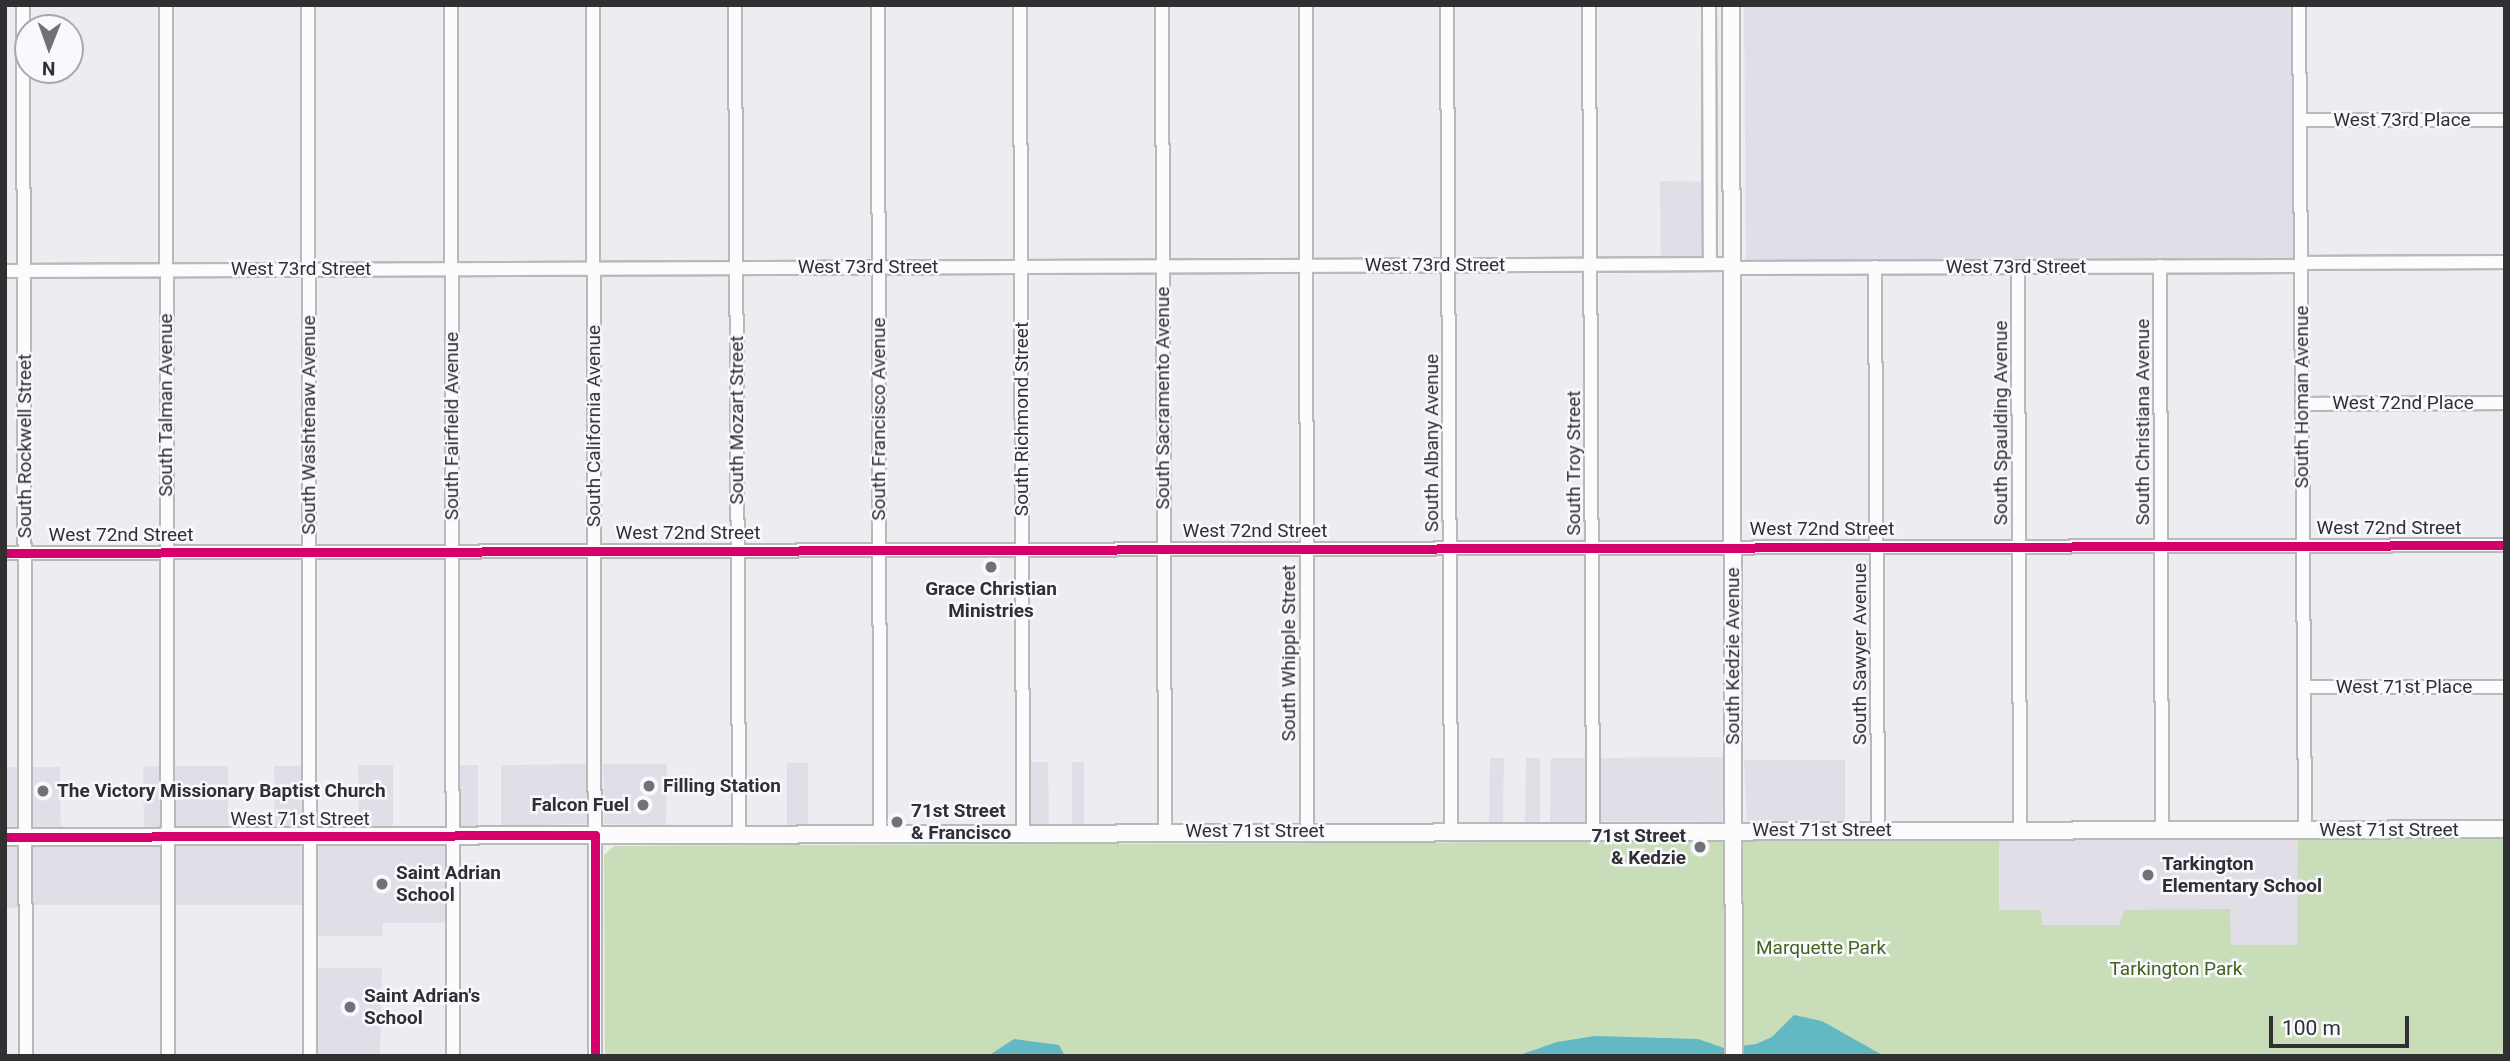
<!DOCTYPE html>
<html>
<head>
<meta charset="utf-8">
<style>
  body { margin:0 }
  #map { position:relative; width:2510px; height:1061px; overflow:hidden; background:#edecf1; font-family:Roboto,sans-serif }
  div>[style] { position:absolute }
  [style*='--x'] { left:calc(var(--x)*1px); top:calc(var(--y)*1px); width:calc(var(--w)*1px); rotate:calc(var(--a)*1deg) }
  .built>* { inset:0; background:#e1dee8 }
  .green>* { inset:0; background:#c9ddb9 }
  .water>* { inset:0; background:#62b9c3 }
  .roads { filter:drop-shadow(2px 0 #b9b9bc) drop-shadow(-2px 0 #b9b9bc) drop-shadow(0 2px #b9b9bc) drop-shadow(0 -2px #b9b9bc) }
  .minor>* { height:12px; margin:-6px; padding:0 6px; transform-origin:6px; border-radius:6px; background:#fcfcfd }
  .major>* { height:16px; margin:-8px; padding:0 8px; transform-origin:8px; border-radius:8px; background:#fcfcfd }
  .cycleway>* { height:9px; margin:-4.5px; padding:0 4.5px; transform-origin:4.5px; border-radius:4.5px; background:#d6006c }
  .dots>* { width:19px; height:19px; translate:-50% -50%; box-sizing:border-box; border:4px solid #f9f8ff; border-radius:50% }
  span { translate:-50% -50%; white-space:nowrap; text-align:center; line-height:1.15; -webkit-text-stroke:5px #f9f8ff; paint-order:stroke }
  .street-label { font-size:19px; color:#302f32 }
  .poi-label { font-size:19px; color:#302f32; font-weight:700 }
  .left { translate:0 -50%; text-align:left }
  .right { translate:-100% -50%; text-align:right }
  .park-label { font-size:19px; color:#42641c }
  .frame { position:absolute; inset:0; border:7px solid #302f32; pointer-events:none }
  .north { position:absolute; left:14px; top:14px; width:70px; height:70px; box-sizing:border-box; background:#f9f8ff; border:2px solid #a9a8ad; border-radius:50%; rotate:181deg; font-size:19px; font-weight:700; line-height:28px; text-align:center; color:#302f32 }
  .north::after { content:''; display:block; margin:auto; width:24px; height:32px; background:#727175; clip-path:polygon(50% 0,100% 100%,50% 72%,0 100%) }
  .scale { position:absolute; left:2269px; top:1016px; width:140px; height:32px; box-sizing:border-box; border:4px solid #302f32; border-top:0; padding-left:9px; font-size:21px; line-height:24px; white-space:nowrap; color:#302f32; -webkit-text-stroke:5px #f9f8ff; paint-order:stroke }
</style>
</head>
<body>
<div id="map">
  <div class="built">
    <div style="clip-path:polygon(1744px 5px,2292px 5px,2295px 261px,1746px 264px)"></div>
    <div style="clip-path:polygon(1660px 181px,1705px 182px,1705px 257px,1661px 257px)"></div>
    <div style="clip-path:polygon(1725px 757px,1722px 822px,1598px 821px,1598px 758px)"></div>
    <div style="clip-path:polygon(1490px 758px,1504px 758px,1503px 822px,1489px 822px)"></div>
    <div style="clip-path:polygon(1526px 758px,1540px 758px,1540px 822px,1525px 822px)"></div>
    <div style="clip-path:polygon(1551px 758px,1585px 758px,1585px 822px,1550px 822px)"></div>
    <div style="clip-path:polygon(1744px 760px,1845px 760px,1845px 821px,1747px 821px)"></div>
    <div style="clip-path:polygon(1029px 762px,1048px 762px,1049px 824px,1030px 824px)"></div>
    <div style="clip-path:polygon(1072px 762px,1084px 762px,1084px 824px,1072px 824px)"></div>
    <div style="clip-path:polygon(787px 763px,808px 763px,808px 825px,787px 826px)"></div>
    <div style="clip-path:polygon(589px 764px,589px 824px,501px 826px,501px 765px)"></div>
    <div style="clip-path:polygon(603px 764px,667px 764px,666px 825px,604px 824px)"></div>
    <div style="clip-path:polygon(393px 765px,393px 827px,359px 827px,358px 765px)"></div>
    <div style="clip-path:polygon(459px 765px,478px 765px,478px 826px,460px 827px)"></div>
    <div style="clip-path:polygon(162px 766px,162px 828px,144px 828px,143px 767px)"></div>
    <div style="clip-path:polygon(175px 766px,228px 766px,228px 828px,175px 828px)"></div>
    <div style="clip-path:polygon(274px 766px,304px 766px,304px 827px,275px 827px)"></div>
    <div style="clip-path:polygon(5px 767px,20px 767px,20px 829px,5px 829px)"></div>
    <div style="clip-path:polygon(33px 767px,60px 767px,61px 828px,33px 828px)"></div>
    <div style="clip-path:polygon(2298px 839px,2298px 945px,2231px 945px,2230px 910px,2124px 910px,2120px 925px,2041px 925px,2041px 910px,1999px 910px,1999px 840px)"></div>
    <div style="clip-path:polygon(175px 845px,304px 845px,304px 905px,175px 905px)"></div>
    <div style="clip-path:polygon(446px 845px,446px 923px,383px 923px,382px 936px,317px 936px,318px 846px)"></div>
    <div style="clip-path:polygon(32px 846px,162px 846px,162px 905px,32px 905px)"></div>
    <div style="clip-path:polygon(5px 847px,20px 847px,20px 908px,5px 908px)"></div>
    <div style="clip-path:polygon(318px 968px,382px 968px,380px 1056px,318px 1056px)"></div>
  </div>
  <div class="green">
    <div style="clip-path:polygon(2298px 839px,2505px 839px,2505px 1056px,605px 1056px,604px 855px,614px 846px,1999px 840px,1999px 910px,2041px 910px,2042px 925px,2119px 925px,2124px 910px,2230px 909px,2231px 945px,2297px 945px)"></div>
  </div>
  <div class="water">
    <div style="clip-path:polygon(1794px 1015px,1822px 1021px,1884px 1056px,1517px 1056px,1557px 1042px,1595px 1036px,1698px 1039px,1724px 1048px,1756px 1044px,1772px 1037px)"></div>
    <div style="clip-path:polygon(1014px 1039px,1059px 1045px,1065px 1056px,988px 1056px)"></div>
  </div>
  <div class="roads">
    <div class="minor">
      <div style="--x:23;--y:5;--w:1051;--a:89.84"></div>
      <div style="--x:166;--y:5;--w:1051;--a:89.89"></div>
      <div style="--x:308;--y:5;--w:1051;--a:89.89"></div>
      <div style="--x:451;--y:5;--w:1051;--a:89.89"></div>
      <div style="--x:593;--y:5;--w:1051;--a:89.89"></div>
      <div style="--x:735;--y:5;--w:829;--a:89.72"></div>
      <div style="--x:878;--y:5;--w:828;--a:89.86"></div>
      <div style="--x:1020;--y:5;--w:828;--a:89.79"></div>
      <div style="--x:1162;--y:5;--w:827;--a:89.79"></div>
      <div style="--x:1306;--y:5;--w:826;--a:89.93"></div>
      <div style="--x:1447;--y:5;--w:826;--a:89.72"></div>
      <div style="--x:1589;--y:5;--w:825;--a:89.72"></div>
      <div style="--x:1709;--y:5;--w:259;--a:89.8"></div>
      <div style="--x:2299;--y:5;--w:825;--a:89.58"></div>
      <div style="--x:2300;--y:120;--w:205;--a:0"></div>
      <div style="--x:2301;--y:263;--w:204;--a:-0.3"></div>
      <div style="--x:2160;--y:266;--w:564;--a:89.8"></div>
      <div style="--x:1875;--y:267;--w:563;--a:89.69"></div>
      <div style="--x:2018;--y:267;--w:563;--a:89.8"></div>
      <div style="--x:1731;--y:268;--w:570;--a:-0.2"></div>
      <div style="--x:5;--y:271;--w:1726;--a:-0.23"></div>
      <div style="--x:2302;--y:404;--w:203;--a:-0.3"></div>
      <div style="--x:5;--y:553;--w:2500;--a:-0.18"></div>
      <div style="--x:2304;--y:687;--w:201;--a:0"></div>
    </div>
    <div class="major">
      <div style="--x:1731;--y:5;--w:1051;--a:89.84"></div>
      <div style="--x:5;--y:837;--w:2500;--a:-0.18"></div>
    </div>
  </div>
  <div class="cycleway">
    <div style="--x:5;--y:553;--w:2500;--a:-0.18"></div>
    <div style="--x:5;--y:837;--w:590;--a:-0.19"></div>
    <div style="--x:595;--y:835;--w:221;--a:90"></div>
  </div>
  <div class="dots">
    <div style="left:991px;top:567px;background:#727175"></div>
    <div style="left:649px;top:786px;background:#727175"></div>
    <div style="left:43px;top:791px;background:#727175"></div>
    <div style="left:643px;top:805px;background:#727175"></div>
    <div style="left:897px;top:822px;background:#727175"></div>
    <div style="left:1700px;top:847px;background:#727175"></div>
    <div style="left:2148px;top:875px;background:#727175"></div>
    <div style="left:382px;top:884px;background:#727175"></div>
    <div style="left:350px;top:1007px;background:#727175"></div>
  </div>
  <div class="street-label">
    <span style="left:2402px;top:120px">West 73rd Place</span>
    <span style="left:1435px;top:265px">West 73rd Street</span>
    <span style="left:868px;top:267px">West 73rd Street</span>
    <span style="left:2016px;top:267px">West 73rd Street</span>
    <span style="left:301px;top:269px">West 73rd Street</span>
    <span style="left:2302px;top:397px;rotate:-90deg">South Homan Avenue</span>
    <span style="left:1163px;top:398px;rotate:-90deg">South Sacramento Avenue</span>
    <span style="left:2403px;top:403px">West 72nd Place</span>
    <span style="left:166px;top:405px;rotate:-90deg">South Talman Avenue</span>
    <span style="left:879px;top:419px;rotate:-90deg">South Francisco Avenue</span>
    <span style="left:1022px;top:419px;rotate:-90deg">South Richmond Street</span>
    <span style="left:737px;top:420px;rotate:-90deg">South Mozart Street</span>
    <span style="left:2143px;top:422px;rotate:-90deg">South Christiana Avenue</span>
    <span style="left:2001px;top:423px;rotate:-90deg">South Spaulding Avenue</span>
    <span style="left:309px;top:425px;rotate:-90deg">South Washtenaw Avenue</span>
    <span style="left:452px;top:426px;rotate:-90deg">South Fairfield Avenue</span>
    <span style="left:594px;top:426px;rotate:-90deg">South California Avenue</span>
    <span style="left:1432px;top:443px;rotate:-90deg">South Albany Avenue</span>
    <span style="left:25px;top:446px;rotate:-90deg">South Rockwell Street</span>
    <span style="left:1574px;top:463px;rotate:-90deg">South Troy Street</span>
    <span style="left:2389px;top:528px">West 72nd Street</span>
    <span style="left:1822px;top:529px">West 72nd Street</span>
    <span style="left:1255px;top:531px">West 72nd Street</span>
    <span style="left:688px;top:533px">West 72nd Street</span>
    <span style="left:121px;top:535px">West 72nd Street</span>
    <span style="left:1289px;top:653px;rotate:-90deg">South Whipple Street</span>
    <span style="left:1860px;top:654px;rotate:-90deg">South Sawyer Avenue</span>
    <span style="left:1733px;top:656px;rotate:-90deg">South Kedzie Avenue</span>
    <span style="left:2404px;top:687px">West 71st Place</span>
    <span style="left:300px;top:819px">West 71st Street</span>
    <span style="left:1822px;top:830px">West 71st Street</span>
    <span style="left:2389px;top:830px">West 71st Street</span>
    <span style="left:1255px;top:831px">West 71st Street</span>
  </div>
  <div class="poi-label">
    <span style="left:991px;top:600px">Grace Christian<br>Ministries</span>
    <span class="left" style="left:663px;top:786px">Filling Station</span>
    <span class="left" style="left:57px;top:791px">The Victory Missionary Baptist Church</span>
    <span class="right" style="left:629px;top:805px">Falcon Fuel</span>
    <span class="left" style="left:911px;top:822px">71st Street<br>&amp; Francisco</span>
    <span class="right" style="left:1686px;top:847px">71st Street<br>&amp; Kedzie</span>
    <span class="left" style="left:2162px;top:875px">Tarkington<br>Elementary School</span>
    <span class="left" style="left:396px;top:884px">Saint Adrian<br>School</span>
    <span class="left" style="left:364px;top:1007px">Saint Adrian's<br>School</span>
  </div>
  <div class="park-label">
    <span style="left:1821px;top:948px">Marquette Park</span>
    <span style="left:2176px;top:969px">Tarkington Park</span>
  </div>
  <div class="frame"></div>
  <div class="north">N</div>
  <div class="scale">100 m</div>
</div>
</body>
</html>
